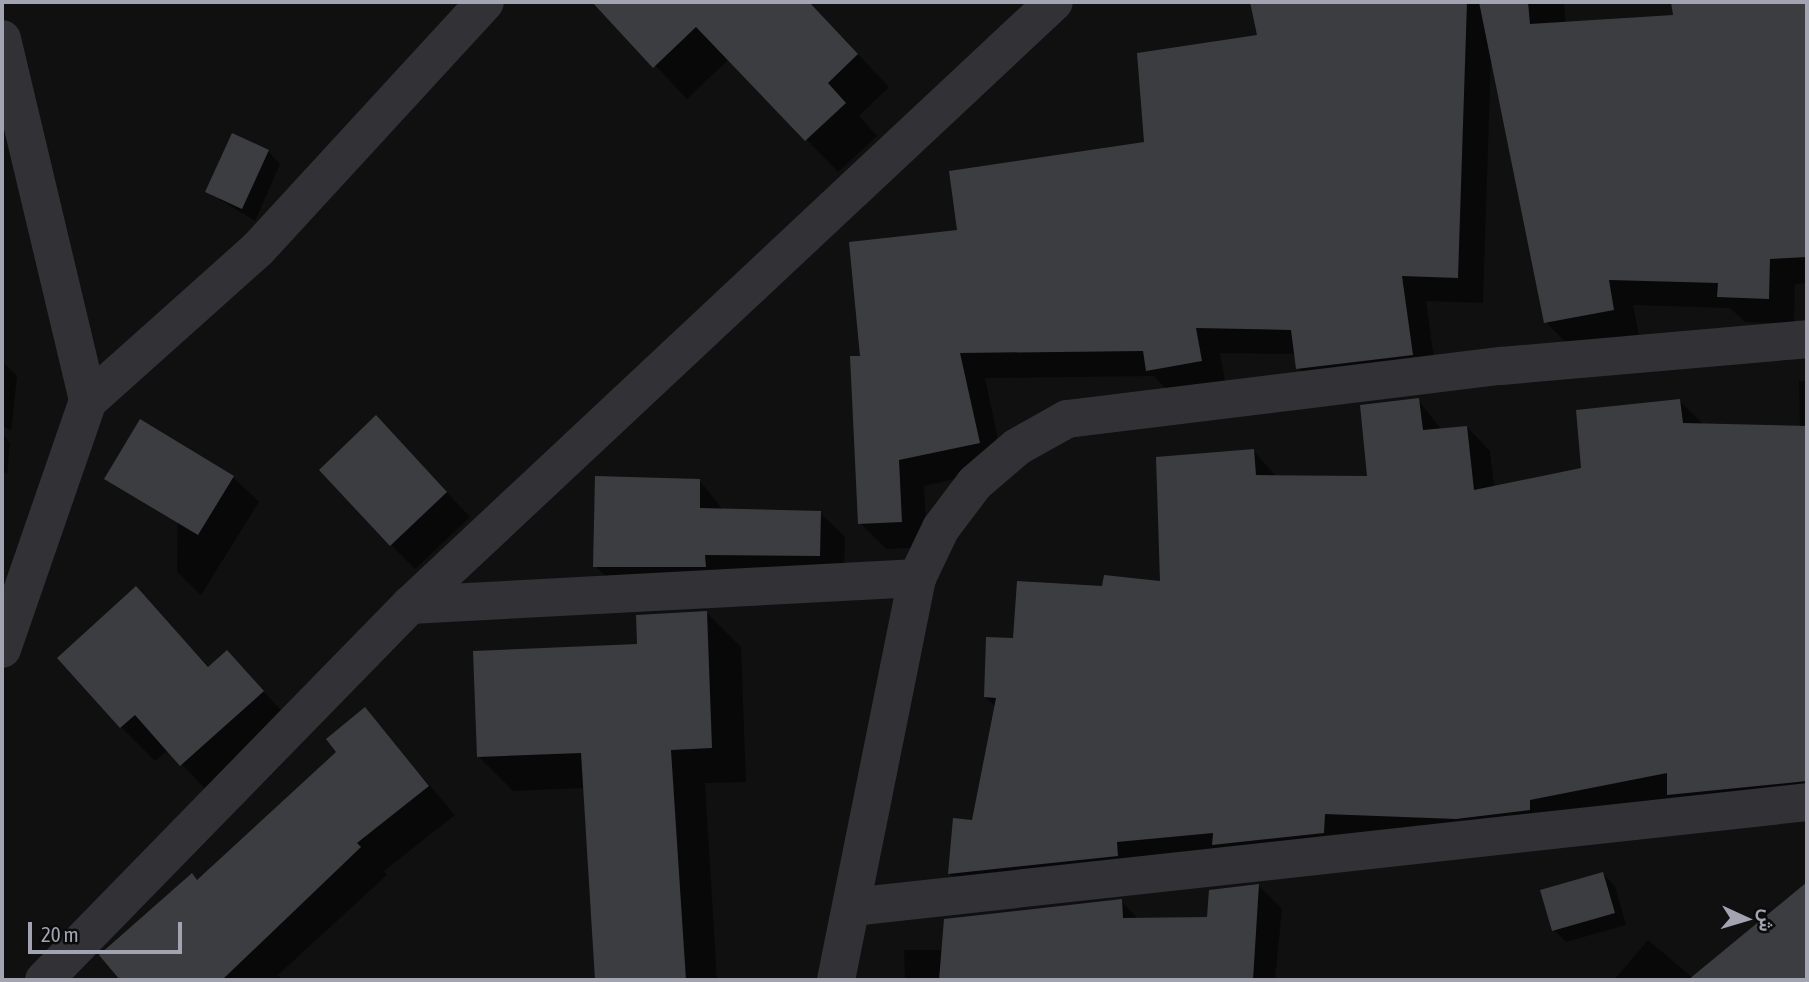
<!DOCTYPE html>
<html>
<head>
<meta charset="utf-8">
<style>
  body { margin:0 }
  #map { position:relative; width:1809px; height:982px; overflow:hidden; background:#101011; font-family:"Asap Condensed",Vazirmatn,sans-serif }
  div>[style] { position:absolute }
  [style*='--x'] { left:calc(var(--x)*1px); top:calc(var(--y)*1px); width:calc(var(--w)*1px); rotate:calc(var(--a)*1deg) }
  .shadow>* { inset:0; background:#0007 }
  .building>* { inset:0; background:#3c3d41 }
  .street>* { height:38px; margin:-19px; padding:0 19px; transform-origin:19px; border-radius:19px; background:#313136 }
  span { translate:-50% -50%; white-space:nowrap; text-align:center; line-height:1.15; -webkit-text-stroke:5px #0b0b0c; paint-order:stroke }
  .frame { position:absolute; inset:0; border:4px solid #a2a5b1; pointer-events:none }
  .north { position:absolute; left:1711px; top:884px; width:70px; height:70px; -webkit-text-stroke:5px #0b0b0c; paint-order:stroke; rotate:94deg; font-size:19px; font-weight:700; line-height:28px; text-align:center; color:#a2a5b1 }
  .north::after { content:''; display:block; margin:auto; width:24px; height:32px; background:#a2a5b1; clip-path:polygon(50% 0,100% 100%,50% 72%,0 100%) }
  .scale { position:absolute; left:28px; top:922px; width:154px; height:32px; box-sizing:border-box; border:4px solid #a2a5b1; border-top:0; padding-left:9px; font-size:21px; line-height:24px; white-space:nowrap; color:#a2a5b1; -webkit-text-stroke:5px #0b0b0c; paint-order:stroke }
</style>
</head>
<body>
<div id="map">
  <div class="shadow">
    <div style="clip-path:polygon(595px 2px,760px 2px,784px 28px,842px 37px,889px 87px,859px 116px,877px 136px,838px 172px,729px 59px,687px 99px)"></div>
    <div style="clip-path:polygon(1252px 2px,1564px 2px,1566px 24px,1675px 17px,1673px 2px,1807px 2px,1807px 283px,1795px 284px,1794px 324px,1745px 322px,1730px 308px,1633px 305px,1639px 335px,1571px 348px,1546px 322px,1491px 56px,1483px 303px,1426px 301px,1437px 380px,1323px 394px,1298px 368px,1296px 354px,1220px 353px,1226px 386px,1173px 396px,1154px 376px,985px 378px,1004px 468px,924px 486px,927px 547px,886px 549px,860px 523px,862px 357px,959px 231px,1146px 144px,1259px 36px)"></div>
    <div style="clip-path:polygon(268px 151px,280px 164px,255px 221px,207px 192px)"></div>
    <div style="clip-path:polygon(2px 361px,17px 376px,11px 431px,2px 425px)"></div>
    <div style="clip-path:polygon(1799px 381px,1807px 381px,1807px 805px,973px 897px,950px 874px,973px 821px,996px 707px,985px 697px,1014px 640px,1104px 588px,1162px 583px,1253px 450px,1277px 477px,1369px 478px,1418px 400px,1442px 430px,1467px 427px,1490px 451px,1494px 488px,1583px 470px,1680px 401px,1704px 425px,1800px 428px)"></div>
    <div style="clip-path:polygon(376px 417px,470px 517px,415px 569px,391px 545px)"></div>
    <div style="clip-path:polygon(141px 421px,234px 478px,259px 502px,201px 595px,177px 572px,178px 491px)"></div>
    <div style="clip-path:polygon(2px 433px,10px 443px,7px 473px,2px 472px)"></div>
    <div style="clip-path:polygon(700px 481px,724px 511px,820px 513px,845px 537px,844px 580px,619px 590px,595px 566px)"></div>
    <div style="clip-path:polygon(136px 589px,210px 668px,227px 653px,296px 726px,215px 799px,168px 750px,155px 761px,121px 727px)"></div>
    <div style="clip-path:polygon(707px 613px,741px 647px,746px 782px,705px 783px,717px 980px,597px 980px,585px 788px,513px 791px,479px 757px)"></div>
    <div style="clip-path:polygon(365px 710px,455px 815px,384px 871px,387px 875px,278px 975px,282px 980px,118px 980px,197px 882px,339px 752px)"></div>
    <div style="clip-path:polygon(1603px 874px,1615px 886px,1626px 925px,1566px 942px,1554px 930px)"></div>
    <div style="clip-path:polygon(1259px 886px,1282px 909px,1275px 980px,905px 980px,904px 950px,944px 950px,1121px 901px,1139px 920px,1209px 918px)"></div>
    <div style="clip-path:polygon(1791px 897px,1807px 913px,1807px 980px,1614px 980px,1648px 940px,1693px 978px)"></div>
  </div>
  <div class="building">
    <div style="clip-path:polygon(592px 2px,809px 2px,858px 54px,828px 83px,846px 103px,805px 141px,696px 27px,653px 68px)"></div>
    <div style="clip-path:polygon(1250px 2px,1467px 2px,1458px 278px,1402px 276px,1413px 355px,1296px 369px,1291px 330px,1196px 328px,1202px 361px,1146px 371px,1143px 351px,960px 353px,980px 443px,899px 460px,902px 522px,858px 524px,850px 356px,860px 356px,849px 242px,957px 230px,949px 171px,1144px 142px,1137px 53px,1257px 35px)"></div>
    <div style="clip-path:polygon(1479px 2px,1528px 2px,1530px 24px,1673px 15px,1671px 2px,1807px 2px,1807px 257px,1770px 259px,1769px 299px,1717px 297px,1718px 283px,1609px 280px,1614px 310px,1544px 323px)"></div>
    <div style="clip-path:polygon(232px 133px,269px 150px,242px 209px,205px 192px)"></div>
    <div style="clip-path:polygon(1419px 398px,1423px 430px,1467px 426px,1474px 490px,1581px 468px,1576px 410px,1680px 399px,1683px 423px,1807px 426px,1807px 781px,1667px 795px,1667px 773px,1530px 800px,1530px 810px,1456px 819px,1325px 814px,1324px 833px,1212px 845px,1213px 833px,1117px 842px,1118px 856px,948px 874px,953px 818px,972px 820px,996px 698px,984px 697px,986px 637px,1013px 638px,1017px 581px,1102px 586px,1104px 575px,1160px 581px,1156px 457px,1254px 449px,1256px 475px,1367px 476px,1360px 405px)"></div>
    <div style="clip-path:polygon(376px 415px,447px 492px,390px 546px,319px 470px)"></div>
    <div style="clip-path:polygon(140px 419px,234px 476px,198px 535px,104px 479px)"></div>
    <div style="clip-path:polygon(595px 476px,700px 479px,700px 508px,821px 511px,820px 556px,705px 555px,706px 567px,593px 567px)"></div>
    <div style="clip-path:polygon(136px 586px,208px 667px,227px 650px,264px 691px,180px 766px,135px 715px,120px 728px,57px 658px)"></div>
    <div style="clip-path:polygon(707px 611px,712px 748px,671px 750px,686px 980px,595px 980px,581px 753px,477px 757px,473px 651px,637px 644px,636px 615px)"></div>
    <div style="clip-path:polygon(365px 707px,429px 786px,357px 843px,361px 847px,222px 980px,120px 980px,99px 955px,192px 873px,197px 880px,336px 752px,326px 739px)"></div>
    <div style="clip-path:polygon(1603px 872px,1615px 913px,1552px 931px,1540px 890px)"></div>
    <div style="clip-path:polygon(1807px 882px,1807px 980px,1688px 980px)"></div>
    <div style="clip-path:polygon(1259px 884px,1253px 980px,939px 980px,944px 919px,1122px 899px,1123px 918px,1207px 917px,1209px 890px)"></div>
  </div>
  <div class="street">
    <div style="--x:2;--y:39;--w:372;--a:76.6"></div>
    <div style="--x:410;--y:605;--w:508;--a:-3.05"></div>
    <div style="--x:2;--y:649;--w:262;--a:-70.9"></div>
    <div style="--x:88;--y:401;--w:228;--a:-41.8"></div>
    <div style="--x:258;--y:249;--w:335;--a:-47.4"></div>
    <div style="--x:852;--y:907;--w:961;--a:-6.27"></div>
    <div style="--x:44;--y:980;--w:524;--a:-45.7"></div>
    <div style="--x:410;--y:605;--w:882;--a:-43.12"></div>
    <div style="--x:836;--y:980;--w:410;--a:-78.6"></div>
    <div style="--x:917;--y:578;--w:55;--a:-64.4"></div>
    <div style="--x:941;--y:528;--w:56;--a:-52.9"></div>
    <div style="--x:975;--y:483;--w:55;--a:-40.6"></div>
    <div style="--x:1017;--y:447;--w:57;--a:-29.2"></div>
    <div style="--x:1067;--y:419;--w:437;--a:-7"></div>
    <div style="--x:1501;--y:366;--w:307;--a:-5"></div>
  </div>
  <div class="frame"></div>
  <div class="north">ش</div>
  <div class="scale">20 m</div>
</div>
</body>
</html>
